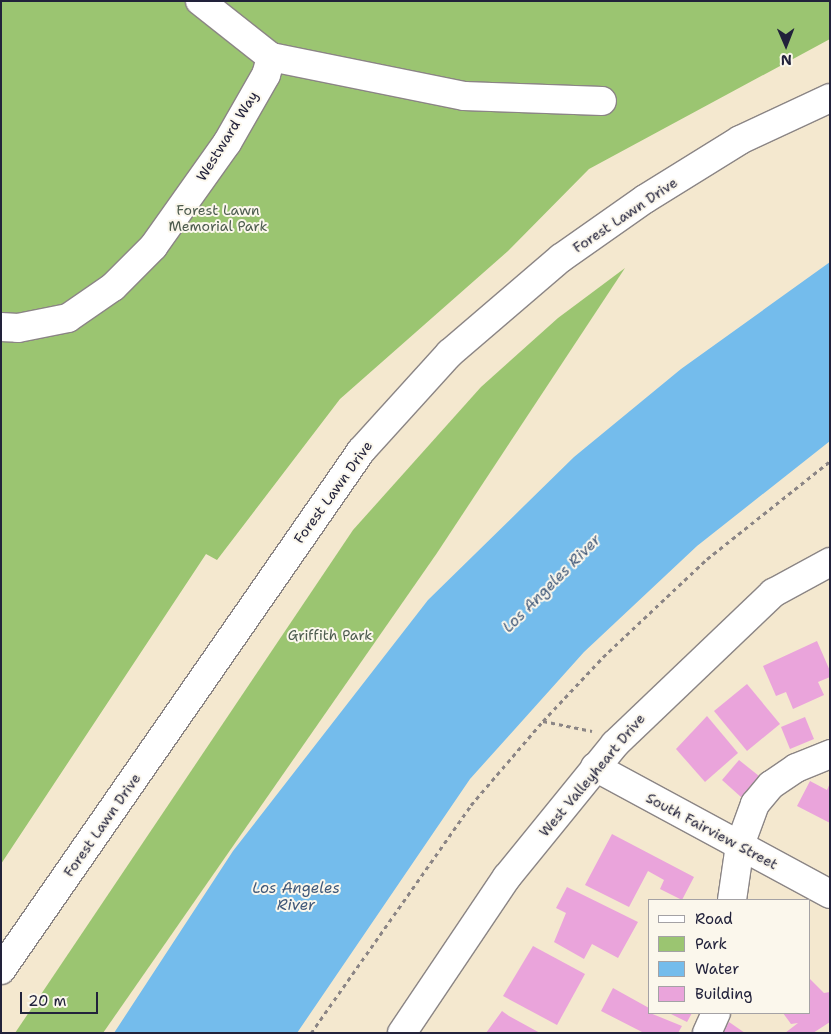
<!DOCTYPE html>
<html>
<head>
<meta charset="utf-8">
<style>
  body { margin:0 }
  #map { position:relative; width:831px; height:1034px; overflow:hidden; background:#f4e8cf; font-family:"Shantell Sans",sans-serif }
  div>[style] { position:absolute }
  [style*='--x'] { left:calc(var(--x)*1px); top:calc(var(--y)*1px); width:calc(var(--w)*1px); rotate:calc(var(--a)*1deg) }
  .green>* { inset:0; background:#9bc571 }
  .water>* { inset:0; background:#74bcec }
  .building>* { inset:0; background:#eaa4db }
  .path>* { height:3px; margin-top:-1.5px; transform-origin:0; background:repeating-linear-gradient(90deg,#8b8585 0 4px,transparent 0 8px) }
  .roads { filter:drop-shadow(1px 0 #8b8585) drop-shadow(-1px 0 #8b8585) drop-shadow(0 1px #8b8585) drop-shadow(0 -1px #8b8585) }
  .minor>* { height:28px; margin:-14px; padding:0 14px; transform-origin:14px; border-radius:14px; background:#fff }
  span { translate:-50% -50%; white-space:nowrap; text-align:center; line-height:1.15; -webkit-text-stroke:4px #fbf7ec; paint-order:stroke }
  .street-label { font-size:14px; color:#22223b }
  .park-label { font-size:14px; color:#4c5b4e }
  .water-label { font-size:15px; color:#3f5879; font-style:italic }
  .frame { position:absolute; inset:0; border:2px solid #22223b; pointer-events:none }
  .legend { position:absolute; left:648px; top:899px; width:162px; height:115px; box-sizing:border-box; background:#fbf7ec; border:1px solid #a4a2a5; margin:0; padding:6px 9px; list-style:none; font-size:15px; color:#22223b }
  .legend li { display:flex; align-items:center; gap:10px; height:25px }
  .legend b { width:25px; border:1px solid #a4a2a5 }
  .north { position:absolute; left:761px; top:20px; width:50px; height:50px; -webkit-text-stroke:4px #fbf7ec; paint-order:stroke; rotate:179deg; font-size:14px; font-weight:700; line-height:20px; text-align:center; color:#22223b }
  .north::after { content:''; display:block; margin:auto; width:18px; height:22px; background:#22223b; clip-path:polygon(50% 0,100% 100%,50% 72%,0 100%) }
  .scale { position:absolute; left:20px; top:992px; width:78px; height:22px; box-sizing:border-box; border:2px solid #22223b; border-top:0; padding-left:6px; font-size:15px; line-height:18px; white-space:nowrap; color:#22223b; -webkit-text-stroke:4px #fbf7ec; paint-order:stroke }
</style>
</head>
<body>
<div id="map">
  <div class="green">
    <div style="clip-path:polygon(1px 1px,830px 1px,830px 39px,589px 169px,508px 251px,340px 399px,217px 560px,206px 554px,1px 864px)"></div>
    <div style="clip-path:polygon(625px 268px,437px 553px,103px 1033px,15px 1033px,353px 530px,481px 387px,558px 318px)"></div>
  </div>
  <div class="water">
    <div style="clip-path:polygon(830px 262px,830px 441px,697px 546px,584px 652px,470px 779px,297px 1033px,114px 1033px,233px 851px,428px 600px,574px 457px,681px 369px)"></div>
  </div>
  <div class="building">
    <div style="clip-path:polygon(817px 641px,830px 671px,830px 677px,818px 682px,824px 695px,793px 709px,786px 692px,776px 696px,763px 666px)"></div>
    <div style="clip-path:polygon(747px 684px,780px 724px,747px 751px,714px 711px)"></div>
    <div style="clip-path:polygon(707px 716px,738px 753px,705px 782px,676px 749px)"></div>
    <div style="clip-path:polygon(805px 717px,814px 739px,790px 749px,781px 727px)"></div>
    <div style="clip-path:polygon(739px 760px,759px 776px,741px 797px,722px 780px)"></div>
    <div style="clip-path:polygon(810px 781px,827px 790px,830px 783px,830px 823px,797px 806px)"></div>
    <div style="clip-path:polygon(612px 834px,694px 877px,682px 900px,660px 889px,664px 880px,648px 871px,629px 907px,585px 885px)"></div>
    <div style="clip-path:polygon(567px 887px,638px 922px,618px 958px,592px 944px,584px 959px,554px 942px,566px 913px,556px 908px)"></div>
    <div style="clip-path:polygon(533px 946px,585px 974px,557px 1025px,503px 996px)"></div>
    <div style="clip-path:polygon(810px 979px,824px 993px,830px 992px,830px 1022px,813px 1033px,785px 1033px,798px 1023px,791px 1024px,783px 1013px,810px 1013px)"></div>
    <div style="clip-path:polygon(613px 988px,649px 1008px,650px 1013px,682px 1026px,678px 1033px,644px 1033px,601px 1011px)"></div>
    <div style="clip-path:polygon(502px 1011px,509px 1016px,540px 1033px,486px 1033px)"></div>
    <div style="clip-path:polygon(669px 1013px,692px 1013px,687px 1022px)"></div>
    <div style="clip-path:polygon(729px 1022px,745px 1033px,723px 1033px)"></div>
  </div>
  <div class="path">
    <div style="--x:543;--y:721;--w:50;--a:11.5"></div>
    <div style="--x:311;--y:1033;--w:279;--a:-54.9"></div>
    <div style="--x:471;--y:805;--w:111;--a:-49.4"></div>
    <div style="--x:543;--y:721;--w:88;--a:-46.8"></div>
    <div style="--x:603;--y:657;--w:143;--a:-43.3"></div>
    <div style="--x:707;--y:559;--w:157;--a:-38.5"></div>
  </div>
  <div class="roads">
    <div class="minor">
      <div style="--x:200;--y:1;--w:90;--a:38.3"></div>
      <div style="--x:271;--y:57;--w:197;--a:11.4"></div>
      <div style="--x:464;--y:96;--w:138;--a:2.1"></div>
      <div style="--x:1;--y:327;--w:17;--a:3"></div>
      <div style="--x:18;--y:328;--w:51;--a:-11.3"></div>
      <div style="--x:68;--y:318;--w:55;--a:-34.6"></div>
      <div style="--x:113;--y:287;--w:57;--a:-45"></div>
      <div style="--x:153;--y:247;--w:128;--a:-54.6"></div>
      <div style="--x:227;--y:143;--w:78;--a:-60.2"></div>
      <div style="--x:266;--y:75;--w:19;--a:-74"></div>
      <div style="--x:595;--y:767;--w:267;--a:28.4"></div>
      <div style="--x:732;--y:900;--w:56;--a:-81.7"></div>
      <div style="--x:740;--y:845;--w:44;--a:-69.9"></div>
      <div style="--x:755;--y:804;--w:25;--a:-50"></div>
      <div style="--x:771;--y:785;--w:30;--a:-34"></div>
      <div style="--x:796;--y:768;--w:37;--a:-22"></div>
      <div style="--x:1;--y:970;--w:632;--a:-55.25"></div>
      <div style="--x:361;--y:451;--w:132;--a:-47.8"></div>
      <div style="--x:450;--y:353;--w:146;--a:-40.6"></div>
      <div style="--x:561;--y:258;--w:103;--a:-35.1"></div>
      <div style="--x:645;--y:199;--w:112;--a:-31.8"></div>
      <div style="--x:740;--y:140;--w:99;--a:-25"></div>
      <div style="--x:402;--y:1033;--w:188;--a:-56.1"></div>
      <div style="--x:507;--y:877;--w:171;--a:-50.9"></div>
      <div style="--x:615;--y:744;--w:219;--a:-43.7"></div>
      <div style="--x:773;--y:593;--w:65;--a:-28.5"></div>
      <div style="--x:707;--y:1033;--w:22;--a:-66"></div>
    </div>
  </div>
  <div class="street-label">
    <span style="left:227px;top:136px;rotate:-58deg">Westward Way</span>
    <span style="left:625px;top:215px;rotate:-34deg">Forest Lawn Drive</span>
    <span style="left:333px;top:492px;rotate:-54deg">Forest Lawn Drive</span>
    <span style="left:592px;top:775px;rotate:-50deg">West Valleyheart Drive</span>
    <span style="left:102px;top:825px;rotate:-55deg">Forest Lawn Drive</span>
    <span style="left:712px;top:831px;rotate:28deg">South Fairview Street</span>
  </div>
  <div class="park-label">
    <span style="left:218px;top:218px">Forest Lawn<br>Memorial Park</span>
    <span style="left:330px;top:635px">Griffith Park</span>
  </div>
  <div class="water-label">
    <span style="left:552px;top:584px;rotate:-45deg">Los Angeles River</span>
    <span style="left:296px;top:897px">Los Angeles<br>River</span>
  </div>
  <div class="frame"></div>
  <ul class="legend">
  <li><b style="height:6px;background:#fff"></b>Road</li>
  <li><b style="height:14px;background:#9bc571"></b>Park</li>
  <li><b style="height:14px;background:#74bcec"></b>Water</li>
  <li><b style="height:14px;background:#eaa4db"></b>Building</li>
  </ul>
  <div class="north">N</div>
  <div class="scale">20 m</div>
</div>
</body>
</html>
